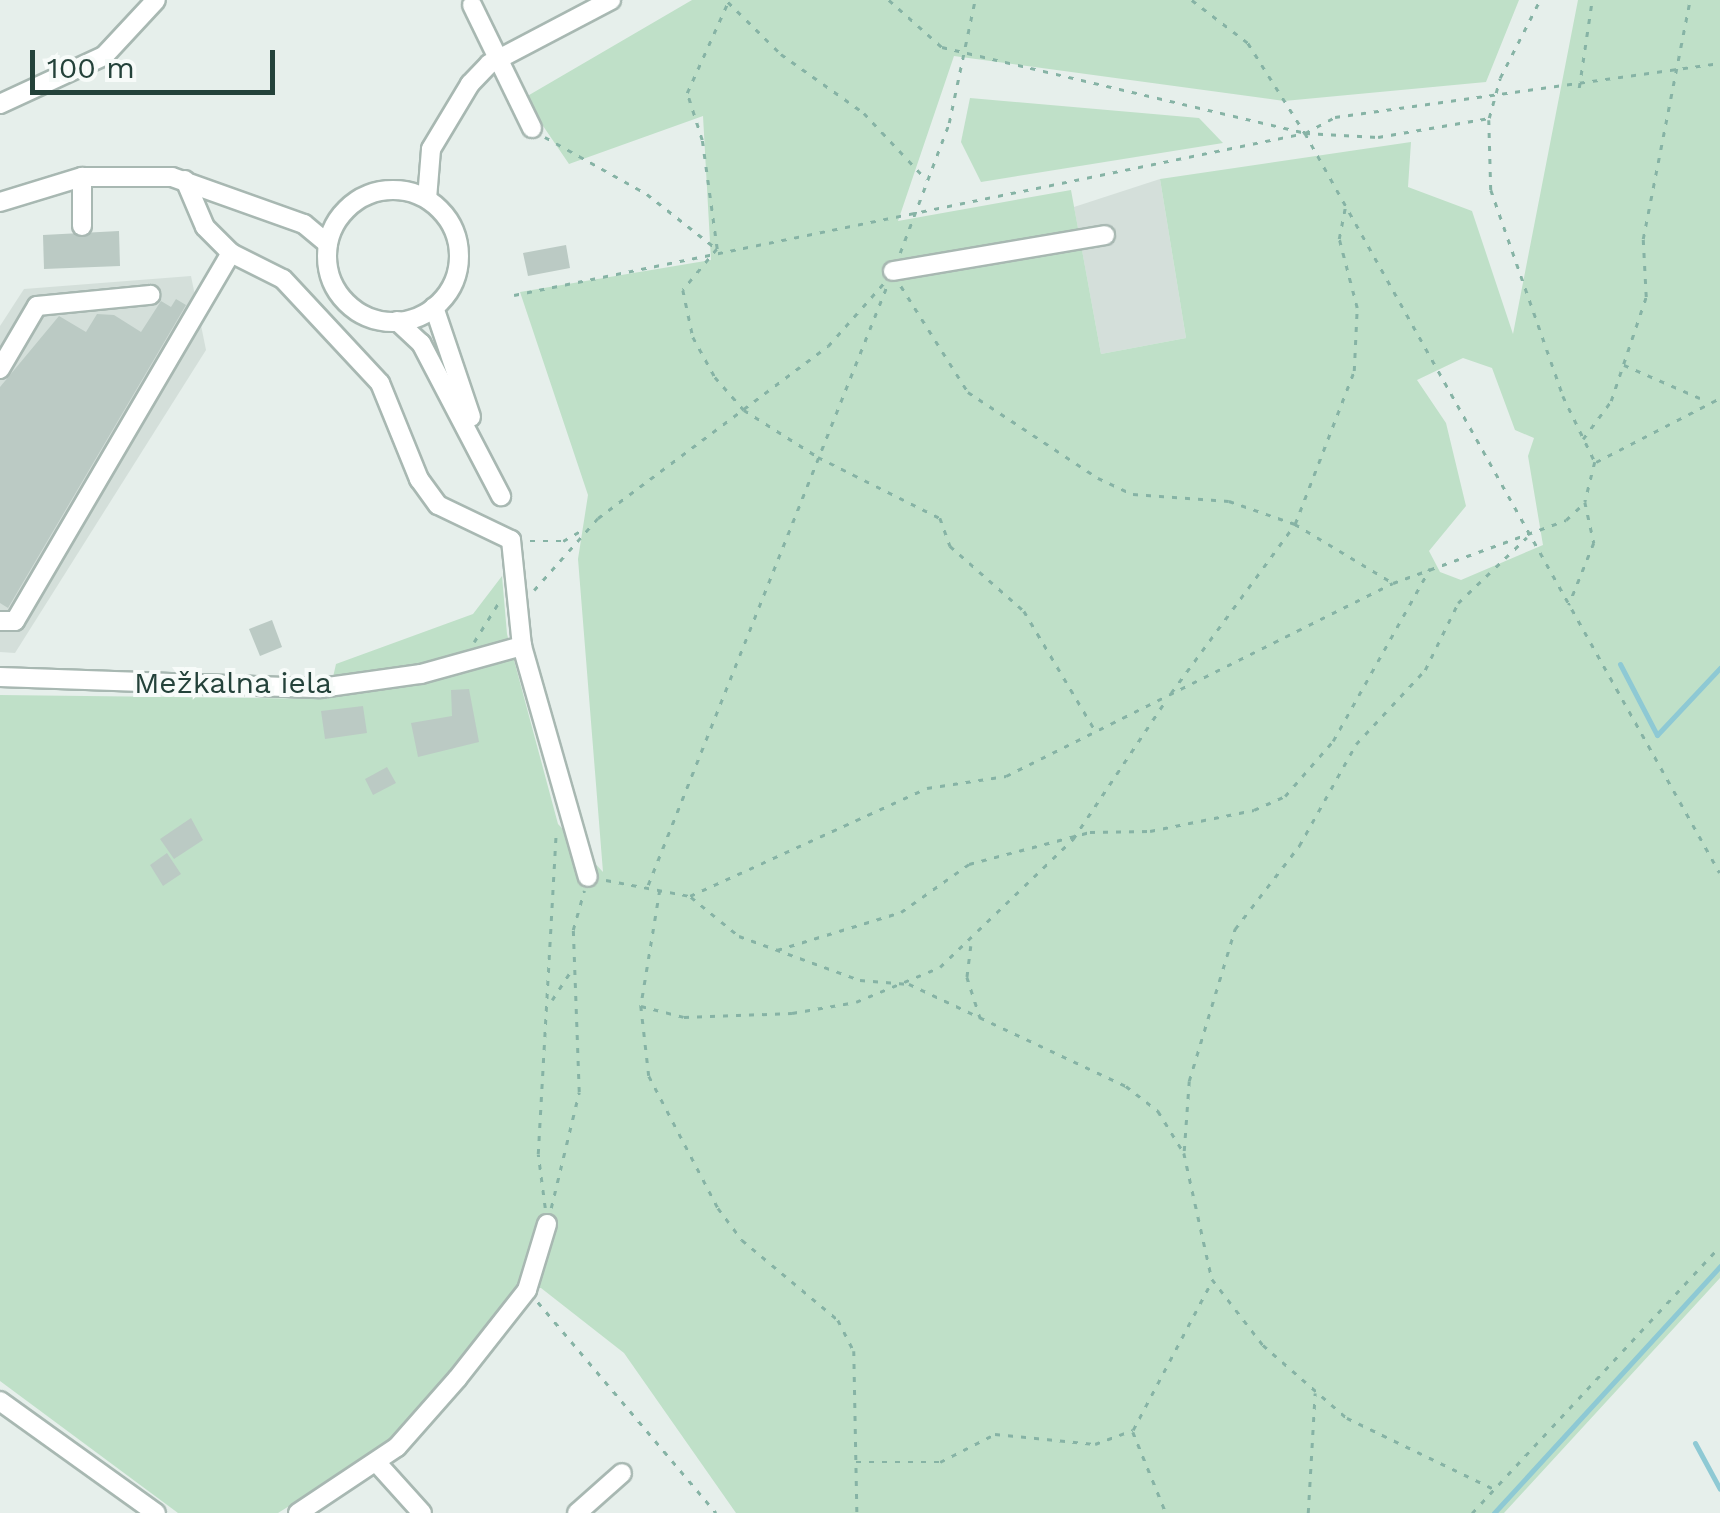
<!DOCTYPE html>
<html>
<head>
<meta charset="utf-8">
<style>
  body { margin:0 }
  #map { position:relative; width:1720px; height:1513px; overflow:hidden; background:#e6efeb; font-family:"Work Sans",sans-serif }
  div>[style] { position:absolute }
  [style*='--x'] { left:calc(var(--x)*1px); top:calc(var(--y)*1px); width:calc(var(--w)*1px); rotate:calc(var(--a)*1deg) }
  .built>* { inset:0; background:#d4dfda }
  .green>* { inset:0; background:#bfe0c8 }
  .stream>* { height:5px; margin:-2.5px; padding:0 2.5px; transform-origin:2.5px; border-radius:2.5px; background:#8ec9d4 }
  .building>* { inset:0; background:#bbcac4 }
  .path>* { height:2.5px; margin-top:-1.25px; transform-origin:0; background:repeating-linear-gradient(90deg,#86b3a5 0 5px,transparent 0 13px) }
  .roads { filter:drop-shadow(2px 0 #a8b8b2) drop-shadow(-2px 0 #a8b8b2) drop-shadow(0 2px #a8b8b2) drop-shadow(0 -2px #a8b8b2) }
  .minor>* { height:18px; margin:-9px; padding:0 9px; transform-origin:9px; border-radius:9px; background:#fff }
  .minor>.ring { margin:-9px; padding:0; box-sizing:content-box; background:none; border:18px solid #fff; border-radius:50% }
  span { translate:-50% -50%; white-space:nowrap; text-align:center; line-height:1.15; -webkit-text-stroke:8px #f7fbf9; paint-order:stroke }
  .street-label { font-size:30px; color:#24423a }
  .scale { position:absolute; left:30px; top:50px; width:245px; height:45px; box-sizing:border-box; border:5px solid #24423a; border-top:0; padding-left:12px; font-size:30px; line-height:35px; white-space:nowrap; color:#24423a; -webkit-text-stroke:8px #f7fbf9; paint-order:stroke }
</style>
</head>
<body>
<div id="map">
  <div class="built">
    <div style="clip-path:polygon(1160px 179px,1186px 338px,1101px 354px,1074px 207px)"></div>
    <div style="clip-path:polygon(191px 276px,206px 350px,15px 653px,0 652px,0 326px,24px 289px)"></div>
  </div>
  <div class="green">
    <div style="clip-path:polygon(evenodd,692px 0,1519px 0,1486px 82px,1284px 101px,954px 56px,898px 221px,1071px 190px,1101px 354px,1186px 338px,1160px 179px,1411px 142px,1408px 187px,1472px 211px,1513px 334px,1578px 0,1720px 0,1720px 1278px,1504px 1513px,736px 1513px,624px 1353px,541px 1288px,519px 1287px,397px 1439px,278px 1513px,178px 1513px,0 1381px,0 695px,328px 699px,336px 664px,473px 614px,502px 576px,507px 634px,558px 824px,603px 872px,578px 559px,588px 495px,520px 292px,711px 260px,703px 116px,569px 164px,524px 98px,692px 0,1463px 358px,1492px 368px,1515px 430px,1534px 438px,1528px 456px,1543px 545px,1461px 580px,1440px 572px,1429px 551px,1466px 506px,1446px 423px,1417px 380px,1463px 358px)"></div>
    <div style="clip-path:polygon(970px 98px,1199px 118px,1223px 143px,981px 182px,961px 142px)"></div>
  </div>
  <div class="stream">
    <div style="--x:1620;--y:664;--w:80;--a:62.5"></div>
    <div style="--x:1657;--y:735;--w:92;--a:-46.8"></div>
    <div style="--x:1695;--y:1443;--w:52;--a:61.5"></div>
    <div style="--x:1494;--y:1513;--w:335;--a:-47.5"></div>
  </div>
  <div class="building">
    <div style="clip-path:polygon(119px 231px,120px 266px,44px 269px,43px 235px)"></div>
    <div style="clip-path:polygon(566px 245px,570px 268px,528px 276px,523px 253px)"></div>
    <div style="clip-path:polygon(176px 299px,186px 305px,8px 608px,0 603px,0 387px,59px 316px,86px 332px,97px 314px,114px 315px,141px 332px,161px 301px,171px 307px)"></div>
    <div style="clip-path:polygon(272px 620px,282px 647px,260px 656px,249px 629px)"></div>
    <div style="clip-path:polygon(469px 689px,479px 742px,418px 757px,411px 723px,452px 716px,451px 690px)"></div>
    <div style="clip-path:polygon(363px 706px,367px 733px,325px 739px,321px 711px)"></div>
    <div style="clip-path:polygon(387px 767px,396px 783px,373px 795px,365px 779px)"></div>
    <div style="clip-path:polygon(191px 818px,203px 840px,174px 859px,160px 839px)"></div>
    <div style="clip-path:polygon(167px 853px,181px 874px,163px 886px,150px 865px)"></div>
  </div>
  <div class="path">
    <div style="--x:889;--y:0;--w:71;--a:41.6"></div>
    <div style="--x:942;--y:47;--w:373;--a:13.3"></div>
    <div style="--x:1305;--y:133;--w:34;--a:-28"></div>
    <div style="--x:1335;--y:117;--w:389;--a:-8"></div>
    <div style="--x:1192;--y:0;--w:71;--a:37.5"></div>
    <div style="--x:1248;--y:43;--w:107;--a:57.7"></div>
    <div style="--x:1305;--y:133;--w:848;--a:60.72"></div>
    <div style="--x:1579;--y:88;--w:89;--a:-81.6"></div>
    <div style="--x:1489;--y:120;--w:70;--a:88.4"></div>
    <div style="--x:1491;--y:190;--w:218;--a:70.7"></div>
    <div style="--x:1563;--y:396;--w:73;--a:64.1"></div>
    <div style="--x:1595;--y:462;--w:41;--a:104"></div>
    <div style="--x:1585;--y:502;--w:42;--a:77.6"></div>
    <div style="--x:1594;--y:543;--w:67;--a:112"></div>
    <div style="--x:545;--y:137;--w:117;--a:29.2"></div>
    <div style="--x:647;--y:194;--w:89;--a:38.2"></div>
    <div style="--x:717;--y:249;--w:53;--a:129.7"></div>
    <div style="--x:683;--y:290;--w:48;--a:78"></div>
    <div style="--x:693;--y:337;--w:46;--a:61.2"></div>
    <div style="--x:715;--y:377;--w:44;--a:48.7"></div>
    <div style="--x:744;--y:410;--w:88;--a:32.4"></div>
    <div style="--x:818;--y:457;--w:136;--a:26.6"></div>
    <div style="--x:940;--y:518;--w:30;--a:70"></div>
    <div style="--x:950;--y:546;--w:98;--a:41.3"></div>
    <div style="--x:1024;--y:611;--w:141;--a:59.2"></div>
    <div style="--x:717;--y:249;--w:110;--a:-97.8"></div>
    <div style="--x:702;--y:140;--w:49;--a:-107.7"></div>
    <div style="--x:687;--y:93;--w:100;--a:-65.7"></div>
    <div style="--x:728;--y:2;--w:74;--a:44.5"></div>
    <div style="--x:781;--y:54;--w:102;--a:35.4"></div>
    <div style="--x:864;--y:113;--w:91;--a:46.8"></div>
    <div style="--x:900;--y:253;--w:139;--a:-69.3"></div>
    <div style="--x:949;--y:123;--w:126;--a:-78.1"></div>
    <div style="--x:901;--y:286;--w:125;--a:57.7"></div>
    <div style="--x:968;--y:392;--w:156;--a:33.5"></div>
    <div style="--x:1098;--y:478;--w:38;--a:25"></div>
    <div style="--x:1133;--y:494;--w:96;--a:4.2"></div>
    <div style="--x:1229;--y:501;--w:70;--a:19.2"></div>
    <div style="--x:1295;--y:524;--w:114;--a:31"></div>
    <div style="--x:514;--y:295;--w:807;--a:-11.57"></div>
    <div style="--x:1305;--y:133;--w:73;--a:3.1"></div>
    <div style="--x:1378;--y:137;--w:113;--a:-9.7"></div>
    <div style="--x:1489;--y:118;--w:41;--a:-74.6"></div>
    <div style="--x:1500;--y:78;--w:88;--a:-62.9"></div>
    <div style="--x:1624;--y:365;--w:83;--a:23.5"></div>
    <div style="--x:1583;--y:439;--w:47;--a:-53.6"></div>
    <div style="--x:1611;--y:401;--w:110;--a:-71.4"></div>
    <div style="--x:1646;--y:297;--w:58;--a:-93"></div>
    <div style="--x:1643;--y:239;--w:244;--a:-78.9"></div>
    <div style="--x:1596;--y:462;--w:140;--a:-27.3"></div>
    <div style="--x:530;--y:541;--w:33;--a:0"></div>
    <div style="--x:563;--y:541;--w:24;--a:-30"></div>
    <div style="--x:534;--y:590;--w:96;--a:-48.4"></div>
    <div style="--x:598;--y:518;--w:287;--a:-36.8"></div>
    <div style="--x:828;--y:346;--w:83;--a:-48.4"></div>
    <div style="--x:474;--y:642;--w:47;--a:-58"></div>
    <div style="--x:1171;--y:693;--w:210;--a:-53.7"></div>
    <div style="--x:1295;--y:524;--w:164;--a:-68.9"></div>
    <div style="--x:1354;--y:371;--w:63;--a:-87.3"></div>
    <div style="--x:1357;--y:308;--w:71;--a:-104.6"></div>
    <div style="--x:1339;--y:239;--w:33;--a:-79"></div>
    <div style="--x:606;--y:880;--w:86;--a:10.8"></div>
    <div style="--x:690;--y:896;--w:260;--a:-24.5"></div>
    <div style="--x:927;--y:788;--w:80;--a:-8.6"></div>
    <div style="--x:1006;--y:776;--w:432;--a:-26.5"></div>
    <div style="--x:1393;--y:583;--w:184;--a:-20"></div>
    <div style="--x:1566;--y:520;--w:26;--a:-43"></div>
    <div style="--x:648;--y:885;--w:643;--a:-68.26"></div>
    <div style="--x:660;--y:890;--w:118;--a:99.3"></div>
    <div style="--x:641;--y:1006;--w:70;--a:83.5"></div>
    <div style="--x:649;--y:1076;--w:149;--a:62.4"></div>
    <div style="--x:718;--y:1208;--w:40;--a:53"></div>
    <div style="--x:742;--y:1240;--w:125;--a:39.8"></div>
    <div style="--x:838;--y:1320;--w:35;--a:63"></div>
    <div style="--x:854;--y:1351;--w:162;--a:88.9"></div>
    <div style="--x:691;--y:897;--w:62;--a:39.1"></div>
    <div style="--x:739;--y:936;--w:129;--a:20"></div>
    <div style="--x:860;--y:980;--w:49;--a:4.7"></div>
    <div style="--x:909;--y:984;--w:240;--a:25.2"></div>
    <div style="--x:1126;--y:1086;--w:41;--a:38"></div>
    <div style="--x:1158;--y:1111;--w:49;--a:58.2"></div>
    <div style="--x:1184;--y:1153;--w:129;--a:77.5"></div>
    <div style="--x:1212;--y:1279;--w:83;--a:52.3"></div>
    <div style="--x:1263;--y:1345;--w:111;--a:41"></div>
    <div style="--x:1347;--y:1418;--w:163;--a:25.8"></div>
    <div style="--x:971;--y:946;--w:31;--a:97"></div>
    <div style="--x:967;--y:977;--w:45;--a:72"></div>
    <div style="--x:777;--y:950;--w:130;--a:-17"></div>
    <div style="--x:901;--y:912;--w:83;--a:-35.2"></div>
    <div style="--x:969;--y:864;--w:125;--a:-14.8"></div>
    <div style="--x:1090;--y:832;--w:60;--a:-1"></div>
    <div style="--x:1150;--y:831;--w:106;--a:-11.4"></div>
    <div style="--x:1254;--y:810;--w:34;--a:-24"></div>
    <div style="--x:1285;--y:796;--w:73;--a:-48.9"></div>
    <div style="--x:1333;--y:741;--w:198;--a:-60.7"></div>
    <div style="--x:552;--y:1000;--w:37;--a:-57"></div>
    <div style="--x:641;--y:1006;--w:44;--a:14.3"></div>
    <div style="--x:684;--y:1017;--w:108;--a:-2.1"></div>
    <div style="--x:792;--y:1013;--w:65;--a:-9.8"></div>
    <div style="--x:856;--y:1002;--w:91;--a:-22.6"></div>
    <div style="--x:940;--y:967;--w:185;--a:-43.9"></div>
    <div style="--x:1073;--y:839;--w:167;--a:-56.2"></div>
    <div style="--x:1184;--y:1151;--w:70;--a:-85.9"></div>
    <div style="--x:1189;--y:1081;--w:159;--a:-73.2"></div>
    <div style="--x:1235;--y:929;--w:105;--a:-52.4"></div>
    <div style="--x:1299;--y:846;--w:117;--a:-60.8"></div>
    <div style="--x:1356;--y:744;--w:101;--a:-47"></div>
    <div style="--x:1425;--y:670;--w:75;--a:-63.8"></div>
    <div style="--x:1458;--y:603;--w:95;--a:-43.7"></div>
    <div style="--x:545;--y:1208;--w:54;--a:-97.4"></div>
    <div style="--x:538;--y:1154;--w:322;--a:-86.8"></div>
    <div style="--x:551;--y:1208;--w:119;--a:-76.4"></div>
    <div style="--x:579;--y:1092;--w:162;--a:-92.1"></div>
    <div style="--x:573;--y:930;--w:41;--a:-74.2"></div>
    <div style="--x:538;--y:1302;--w:276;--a:49.8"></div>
    <div style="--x:1133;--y:1432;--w:87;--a:67.8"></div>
    <div style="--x:856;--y:1462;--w:84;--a:0"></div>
    <div style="--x:940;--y:1462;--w:62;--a:-27"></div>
    <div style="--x:995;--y:1434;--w:100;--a:5.7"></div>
    <div style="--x:1095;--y:1444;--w:40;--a:-20.2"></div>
    <div style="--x:1133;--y:1430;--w:169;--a:-62.1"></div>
    <div style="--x:1308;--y:1513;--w:120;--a:-86.7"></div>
    <div style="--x:1472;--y:1513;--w:364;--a:-47.1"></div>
  </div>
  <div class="roads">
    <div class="minor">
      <div style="--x:472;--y:5;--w:137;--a:64"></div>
      <div style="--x:0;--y:104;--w:115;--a:-24.8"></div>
      <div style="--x:104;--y:56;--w:76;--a:-47.1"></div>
      <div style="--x:82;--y:177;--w:49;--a:90"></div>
      <div style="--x:185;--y:180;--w:51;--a:66.9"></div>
      <div style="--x:205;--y:227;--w:37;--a:45"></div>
      <div style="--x:231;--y:253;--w:58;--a:26.6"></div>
      <div style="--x:283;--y:279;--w:142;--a:47"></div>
      <div style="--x:380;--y:383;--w:104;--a:67.9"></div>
      <div style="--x:419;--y:479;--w:32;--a:54"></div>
      <div style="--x:438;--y:505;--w:81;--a:25.6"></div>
      <div style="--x:511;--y:540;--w:107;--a:84.1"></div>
      <div style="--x:522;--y:646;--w:240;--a:74.1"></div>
      <div class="ring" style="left:327px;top:190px;width:114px;height:114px"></div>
      <div style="--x:427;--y:199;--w:50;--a:-85.4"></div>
      <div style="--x:431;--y:149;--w:76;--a:-59"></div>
      <div style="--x:470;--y:84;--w:28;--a:-46"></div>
      <div style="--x:489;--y:64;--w:138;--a:-27.7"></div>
      <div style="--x:0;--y:202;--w:86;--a:-17"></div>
      <div style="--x:82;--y:177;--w:90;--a:0"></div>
      <div style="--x:172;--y:177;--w:140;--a:19.6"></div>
      <div style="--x:304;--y:224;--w:31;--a:40"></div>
      <div style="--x:893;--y:271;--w:215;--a:-9.6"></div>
      <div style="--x:434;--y:307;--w:116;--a:71.4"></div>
      <div style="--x:397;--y:321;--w:33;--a:43"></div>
      <div style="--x:421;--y:343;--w:173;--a:62.4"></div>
      <div style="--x:0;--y:369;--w:73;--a:-59.6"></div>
      <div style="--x:37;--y:306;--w:114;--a:-5.6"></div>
      <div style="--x:0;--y:621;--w:15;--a:0"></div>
      <div style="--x:15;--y:621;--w:427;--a:-59.6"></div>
      <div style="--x:0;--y:677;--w:321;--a:2"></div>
      <div style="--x:321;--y:688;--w:101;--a:-8"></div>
      <div style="--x:421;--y:674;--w:105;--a:-15.5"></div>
      <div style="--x:0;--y:1401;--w:192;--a:35.7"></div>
      <div style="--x:377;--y:1463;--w:67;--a:48"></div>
      <div style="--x:298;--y:1513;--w:119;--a:-33.7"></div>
      <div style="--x:397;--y:1447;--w:91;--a:-48.6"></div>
      <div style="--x:457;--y:1379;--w:113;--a:-51.8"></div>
      <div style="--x:527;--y:1290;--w:69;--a:-73.1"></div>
      <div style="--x:577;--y:1513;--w:60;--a:-41.6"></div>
    </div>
  </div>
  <div class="street-label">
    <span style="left:233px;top:683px">Mežkalna iela</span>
  </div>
  <div class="scale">100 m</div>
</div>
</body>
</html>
